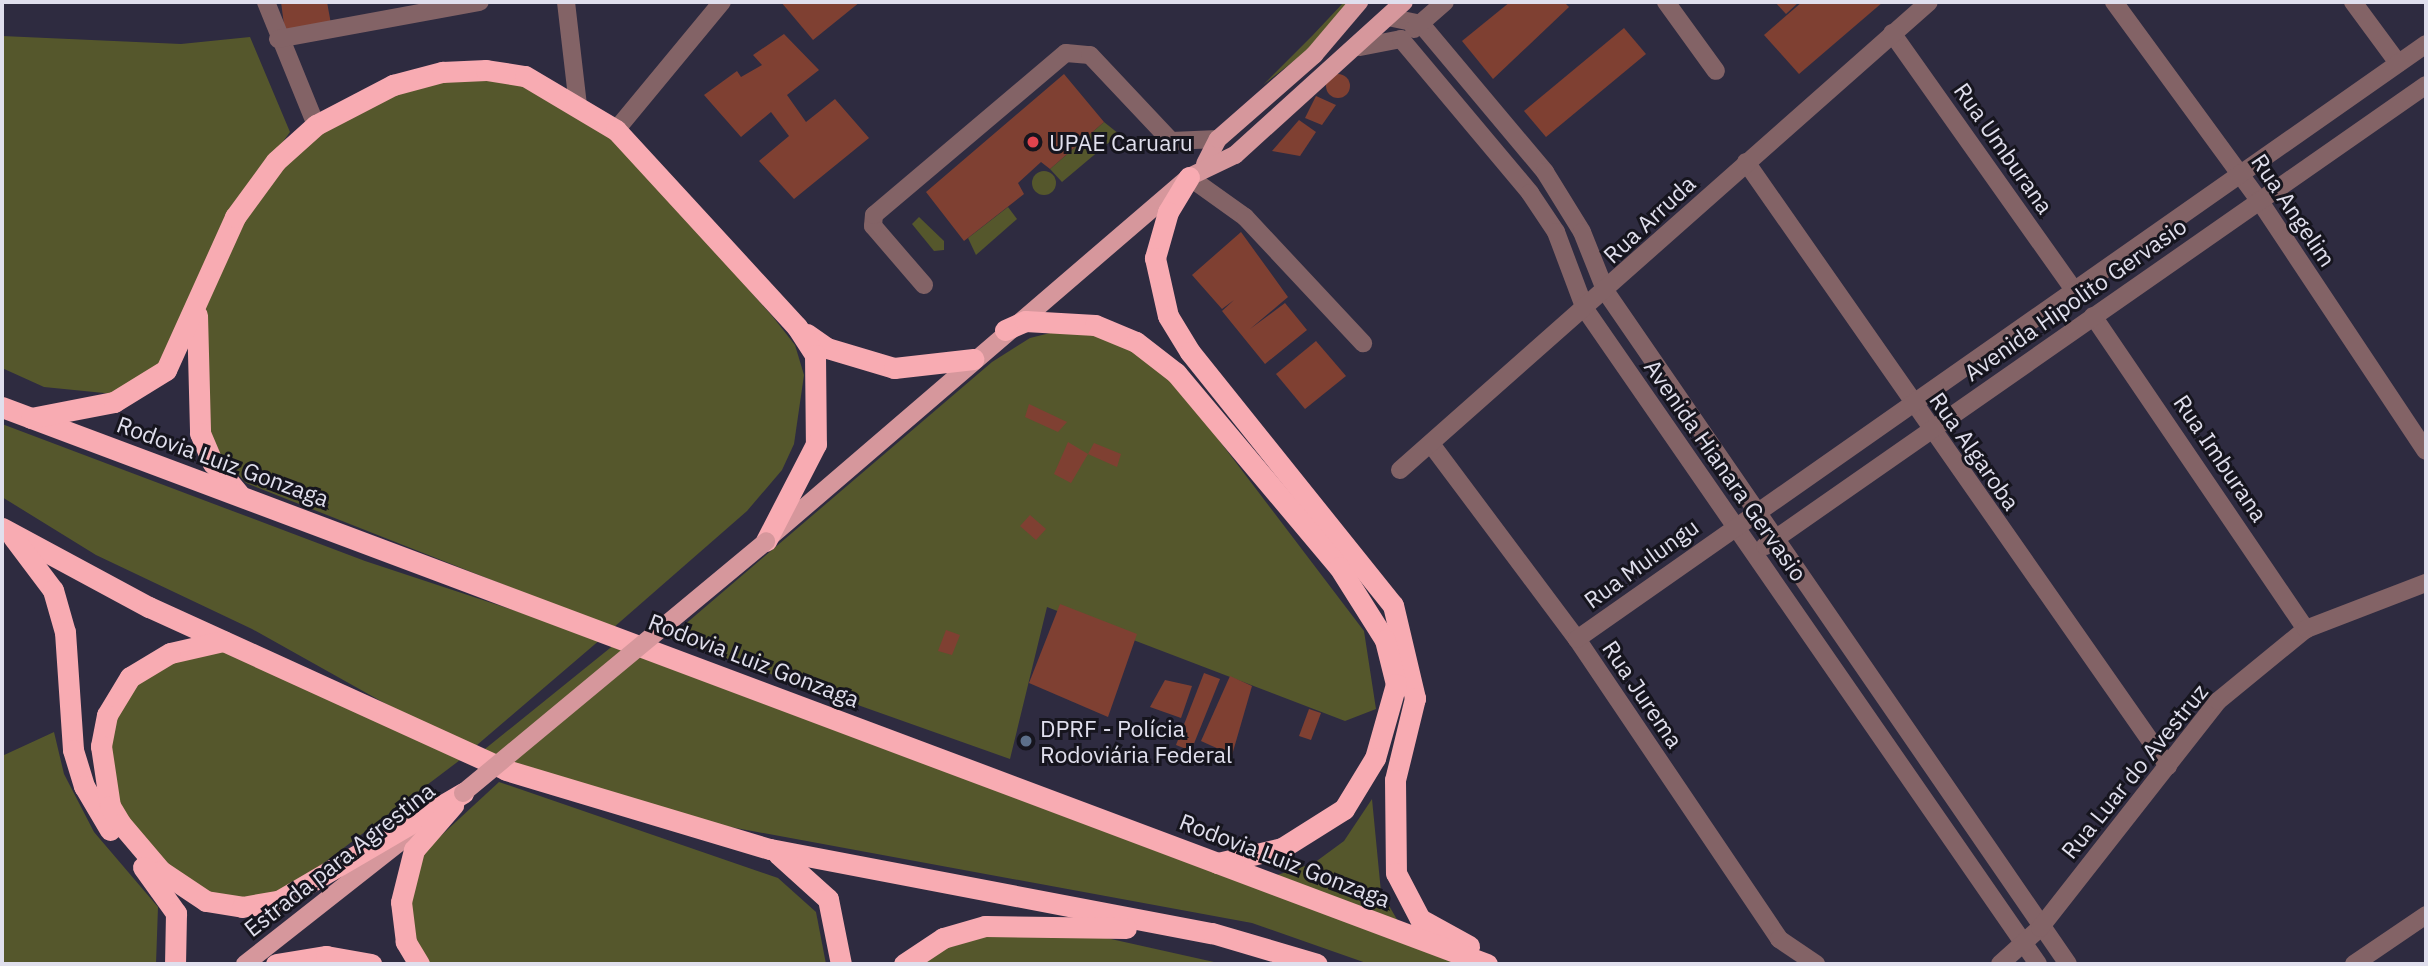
<!DOCTYPE html>
<html>
<head>
<meta charset="utf-8">
<style>
  body { margin:0 }
  #map { position:relative; width:2428px; height:966px; overflow:hidden; background:#2e2b40; font-family:"IBM Plex Sans",sans-serif }
  div>[style] { position:absolute }
  [style*='--x'] { left:calc(var(--x)*1px); top:calc(var(--y)*1px); width:calc(var(--w)*1px); rotate:calc(var(--a)*1deg) }
  .green>* { inset:0; background:#55572c }
  .round { border-radius:50% }
  .building>* { inset:0; background:#7f4032 }
  .minor>* { height:18px; margin:-9px; padding:0 9px; transform-origin:9px; border-radius:9px; background:#836366 }
  .major>* { height:18px; margin:-9px; padding:0 9px; transform-origin:9px; border-radius:9px; background:#d6979c }
  .highway>* { height:21px; margin:-10.5px; padding:0 10.5px; transform-origin:10.5px; border-radius:10.5px; background:#f8abb2 }
  .major-bridge>* { height:18px; margin:-9px; padding:0 9px; transform-origin:9px; border-radius:9px; background:#d6979c }
  .dots>* { width:19px; height:19px; translate:-50% -50%; box-sizing:border-box; border:4px solid #16151e; border-radius:50% }
  span { translate:-50% -50%; white-space:nowrap; text-align:center; line-height:1.15; -webkit-text-stroke:6px #16151e; paint-order:stroke }
  .poi-label { font-size:23px; color:#e0dfed }
  .left { translate:0 -50%; text-align:left }
  .street-label { font-size:23px; color:#e0dfed }
  .frame { position:absolute; inset:0; border:4px solid #e0dfed; pointer-events:none }
</style>
</head>
<body>
<div id="map">
  <div class="green">
    <div style="clip-path:polygon(1344px 2px,1370px 2px,1263px 85px,1312px 36px)"></div>
    <div style="clip-path:polygon(2px 36px,181px 44px,250px 37px,290px 132px,233px 211px,173px 349px,147px 377px,114px 394px,44px 387px,2px 368px)"></div>
    <div style="clip-path:polygon(489px 78px,529px 88px,613px 136px,773px 317px,795px 345px,804px 375px,794px 444px,782px 470px,747px 511px,613px 628px,246px 483px,215px 448px,206px 420px,204px 301px,240px 223px,281px 165px,357px 106px,441px 79px)"></div>
    <div style="clip-path:polygon(1104px 122px,1119px 134px,1062px 182px,1050px 169px)"></div>
    <div class="round" style="left:1032px;top:171px;width:24px;height:24px"></div>
    <div style="clip-path:polygon(1008px 207px,1017px 219px,976px 255px,968px 238px)"></div>
    <div style="clip-path:polygon(919px 217px,944px 241px,944px 250px,934px 251px,912px 224px)"></div>
    <div style="clip-path:polygon(1054px 332px,1098px 333px,1140px 350px,1174px 381px,1364px 631px,1376px 709px,1345px 721px,1047px 607px,1010px 759px,669px 638px,992px 362px,1030px 338px)"></div>
    <div style="clip-path:polygon(2px 424px,365px 561px,601px 639px,470px 751px,252px 629px,96px 555px,2px 497px)"></div>
    <div style="clip-path:polygon(615px 644px,1467px 964px,1369px 964px,1252px 923px,725px 826px,480px 753px)"></div>
    <div style="clip-path:polygon(221px 647px,464px 757px,280px 896px,226px 903px,165px 868px,123px 823px,104px 746px,109px 715px,152px 666px)"></div>
    <div style="clip-path:polygon(54px 732px,64px 774px,94px 832px,158px 907px,156px 964px,2px 964px,2px 756px)"></div>
    <div style="clip-path:polygon(499px 782px,778px 878px,816px 912px,826px 964px,430px 964px,412px 936px,409px 897px,420px 855px)"></div>
    <div style="clip-path:polygon(1372px 799px,1381px 892px,1402px 928px,1274px 876px,1314px 863px,1344px 841px)"></div>
    <div style="clip-path:polygon(992px 934px,1093px 935px,1223px 964px,924px 964px,944px 949px)"></div>
  </div>
  <div class="building">
    <div style="clip-path:polygon(281px 2px,327px 2px,331px 24px,285px 32px)"></div>
    <div style="clip-path:polygon(781px 2px,860px 2px,813px 40px)"></div>
    <div style="clip-path:polygon(1510px 2px,1564px 2px,1569px 7px,1493px 79px,1462px 41px)"></div>
    <div style="clip-path:polygon(1775px 2px,1799px 2px,1786px 14px)"></div>
    <div style="clip-path:polygon(1802px 2px,1883px 2px,1799px 74px,1764px 35px)"></div>
    <div style="clip-path:polygon(1624px 28px,1646px 54px,1546px 137px,1524px 111px)"></div>
    <div style="clip-path:polygon(784px 34px,819px 70px,787px 95px,806px 122px,835px 99px,869px 138px,794px 199px,759px 161px,789px 136px,771px 112px,741px 137px,704px 95px,737px 71px,741px 77px,762px 65px,753px 55px)"></div>
    <div style="clip-path:polygon(1064px 74px,1104px 122px,1050px 169px,1041px 162px,1018px 183px,1024px 194px,964px 241px,926px 192px)"></div>
    <div class="round" style="left:1326px;top:74px;width:24px;height:24px"></div>
    <div style="clip-path:polygon(1316px 96px,1336px 105px,1322px 125px,1305px 118px)"></div>
    <div style="clip-path:polygon(1299px 120px,1316px 132px,1300px 156px,1272px 151px)"></div>
    <div style="clip-path:polygon(1241px 232px,1288px 297px,1250px 329px,1285px 303px,1307px 330px,1265px 364px,1222px 311px,1234px 300px,1222px 309px,1192px 275px)"></div>
    <div style="clip-path:polygon(1316px 341px,1346px 376px,1305px 409px,1276px 374px)"></div>
    <div style="clip-path:polygon(1029px 404px,1067px 422px,1058px 432px,1025px 417px)"></div>
    <div style="clip-path:polygon(1068px 442px,1088px 454px,1094px 443px,1121px 454px,1117px 467px,1088px 454px,1071px 483px,1054px 474px)"></div>
    <div style="clip-path:polygon(1030px 515px,1046px 529px,1036px 540px,1020px 526px)"></div>
    <div style="clip-path:polygon(1060px 604px,1137px 634px,1108px 717px,1029px 683px)"></div>
    <div style="clip-path:polygon(946px 630px,960px 635px,952px 655px,938px 651px)"></div>
    <div style="clip-path:polygon(1204px 673px,1220px 679px,1191px 751px,1176px 745px)"></div>
    <div style="clip-path:polygon(1230px 676px,1252px 686px,1232px 755px,1201px 741px)"></div>
    <div style="clip-path:polygon(1165px 680px,1192px 686px,1181px 718px,1150px 707px)"></div>
    <div style="clip-path:polygon(1309px 709px,1321px 713px,1311px 740px,1299px 736px)"></div>
  </div>
  <div class="minor">
    <div style="--x:266;--y:2;--w:133;--a:67.9"></div>
    <div style="--x:566;--y:2;--w:104;--a:83.4"></div>
    <div style="--x:1666;--y:2;--w:85;--a:54.1"></div>
    <div style="--x:2114;--y:2;--w:245;--a:53.8"></div>
    <div style="--x:2259;--y:200;--w:301;--a:56.4"></div>
    <div style="--x:2353;--y:2;--w:76;--a:53.6"></div>
    <div style="--x:1388;--y:17;--w:34;--a:12"></div>
    <div style="--x:1421;--y:24;--w:193;--a:50"></div>
    <div style="--x:1545;--y:172;--w:70;--a:58.3"></div>
    <div style="--x:1582;--y:232;--w:65;--a:68.2"></div>
    <div style="--x:1606;--y:292;--w:815;--a:55.49"></div>
    <div style="--x:1414;--y:29;--w:41;--a:-41.1"></div>
    <div style="--x:1892;--y:33;--w:316;--a:54.7"></div>
    <div style="--x:278;--y:39;--w:205;--a:-10.4"></div>
    <div style="--x:1360;--y:47;--w:42;--a:-11"></div>
    <div style="--x:1401;--y:39;--w:201;--a:50"></div>
    <div style="--x:1530;--y:193;--w:47;--a:56.3"></div>
    <div style="--x:1556;--y:232;--w:82;--a:69.4"></div>
    <div style="--x:1585;--y:309;--w:796;--a:55.33"></div>
    <div style="--x:616;--y:130;--w:166;--a:-50.4"></div>
    <div style="--x:1746;--y:162;--w:737;--a:55.06"></div>
    <div style="--x:1189;--y:177;--w:69;--a:35.5"></div>
    <div style="--x:1245;--y:217;--w:173;--a:46.9"></div>
    <div style="--x:924;--y:285;--w:78;--a:-130.8"></div>
    <div style="--x:873;--y:226;--w:11;--a:-85"></div>
    <div style="--x:874;--y:215;--w:251;--a:-40.2"></div>
    <div style="--x:1066;--y:53;--w:24;--a:5"></div>
    <div style="--x:1090;--y:55;--w:118;--a:46.7"></div>
    <div style="--x:1171;--y:141;--w:47;--a:-2.4"></div>
    <div style="--x:2093;--y:316;--w:379;--a:55.8"></div>
    <div style="--x:1431;--y:444;--w:244;--a:53.2"></div>
    <div style="--x:1577;--y:639;--w:362;--a:56"></div>
    <div style="--x:1779;--y:939;--w:45;--a:34"></div>
    <div style="--x:1400;--y:470;--w:706;--a:-41.5"></div>
    <div style="--x:1765;--y:546;--w:806;--a:-34.89"></div>
    <div style="--x:1577;--y:639;--w:1037;--a:-35.02"></div>
    <div style="--x:2000;--y:964;--w:54;--a:-42"></div>
    <div style="--x:2040;--y:928;--w:288;--a:-51.9"></div>
    <div style="--x:2218;--y:701;--w:114;--a:-39.3"></div>
    <div style="--x:2306;--y:629;--w:129;--a:-21"></div>
    <div style="--x:2354;--y:964;--w:87;--a:-34.2"></div>
  </div>
  <div class="major">
    <div style="--x:1205;--y:164;--w:28;--a:-63"></div>
    <div style="--x:1218;--y:139;--w:128;--a:-41.2"></div>
    <div style="--x:1314;--y:55;--w:70;--a:-49.7"></div>
    <div style="--x:771;--y:536;--w:551;--a:-40.66"></div>
    <div style="--x:1189;--y:177;--w:51;--a:-25.6"></div>
    <div style="--x:1235;--y:155;--w:228;--a:-42.2"></div>
    <div style="--x:245;--y:964;--w:220;--a:-38.2"></div>
  </div>
  <div class="highway">
    <div style="--x:1189;--y:177;--w:41;--a:121"></div>
    <div style="--x:1168;--y:212;--w:48;--a:105.8"></div>
    <div style="--x:1155;--y:258;--w:59;--a:77.4"></div>
    <div style="--x:1168;--y:316;--w:42;--a:58.6"></div>
    <div style="--x:1190;--y:352;--w:324;--a:51.3"></div>
    <div style="--x:1393;--y:605;--w:96;--a:76.7"></div>
    <div style="--x:1415;--y:698;--w:84;--a:103.7"></div>
    <div style="--x:1395;--y:780;--w:93;--a:89.4"></div>
    <div style="--x:1396;--y:873;--w:52;--a:62.4"></div>
    <div style="--x:1420;--y:919;--w:56;--a:28.9"></div>
    <div style="--x:197;--y:315;--w:118;--a:88.5"></div>
    <div style="--x:200;--y:433;--w:33;--a:67"></div>
    <div style="--x:213;--y:463;--w:40;--a:50"></div>
    <div style="--x:1005;--y:330;--w:22;--a:-24"></div>
    <div style="--x:1025;--y:321;--w:70;--a:3.3"></div>
    <div style="--x:1095;--y:325;--w:44;--a:22.5"></div>
    <div style="--x:1136;--y:342;--w:51;--a:37.8"></div>
    <div style="--x:1176;--y:373;--w:253;--a:50"></div>
    <div style="--x:1339;--y:567;--w:86;--a:57.8"></div>
    <div style="--x:1385;--y:640;--w:45;--a:76"></div>
    <div style="--x:1396;--y:684;--w:77;--a:105.8"></div>
    <div style="--x:1375;--y:758;--w:60;--a:121.3"></div>
    <div style="--x:1344;--y:809;--w:73;--a:147.8"></div>
    <div style="--x:1282;--y:848;--w:66;--a:166.8"></div>
    <div style="--x:807;--y:334;--w:24;--a:35"></div>
    <div style="--x:827;--y:348;--w:70;--a:16.6"></div>
    <div style="--x:894;--y:368;--w:80;--a:-6.5"></div>
    <div style="--x:2;--y:407;--w:1586;--a:20.56"></div>
    <div style="--x:31;--y:418;--w:85;--a:-10.9"></div>
    <div style="--x:114;--y:402;--w:61;--a:-31.6"></div>
    <div style="--x:166;--y:370;--w:168;--a:-65.7"></div>
    <div style="--x:235;--y:217;--w:69;--a:-53.8"></div>
    <div style="--x:276;--y:161;--w:54;--a:-42"></div>
    <div style="--x:316;--y:125;--w:87;--a:-27.5"></div>
    <div style="--x:393;--y:85;--w:51;--a:-14.9"></div>
    <div style="--x:442;--y:72;--w:44;--a:-2.6"></div>
    <div style="--x:486;--y:70;--w:39;--a:9"></div>
    <div style="--x:525;--y:76;--w:106;--a:30.7"></div>
    <div style="--x:616;--y:130;--w:268;--a:47.4"></div>
    <div style="--x:797;--y:327;--w:33;--a:57"></div>
    <div style="--x:815;--y:355;--w:89;--a:89.4"></div>
    <div style="--x:816;--y:444;--w:109;--a:117.3"></div>
    <div style="--x:2;--y:528;--w:167;--a:28.3"></div>
    <div style="--x:149;--y:607;--w:392;--a:24.5"></div>
    <div style="--x:506;--y:770;--w:276;--a:16.7"></div>
    <div style="--x:770;--y:849;--w:450;--a:10.8"></div>
    <div style="--x:1212;--y:933;--w:109;--a:16.4"></div>
    <div style="--x:13;--y:537;--w:66;--a:53"></div>
    <div style="--x:53;--y:590;--w:44;--a:74.1"></div>
    <div style="--x:65;--y:632;--w:118;--a:86.1"></div>
    <div style="--x:73;--y:750;--w:38;--a:73"></div>
    <div style="--x:84;--y:786;--w:51;--a:59.4"></div>
    <div style="--x:223;--y:641;--w:54;--a:167.2"></div>
    <div style="--x:170;--y:653;--w:47;--a:149"></div>
    <div style="--x:130;--y:677;--w:44;--a:121.2"></div>
    <div style="--x:107;--y:715;--w:32;--a:101"></div>
    <div style="--x:101;--y:746;--w:61;--a:81.5"></div>
    <div style="--x:110;--y:806;--w:21;--a:59"></div>
    <div style="--x:121;--y:824;--w:62;--a:49.6"></div>
    <div style="--x:161;--y:871;--w:54;--a:33.7"></div>
    <div style="--x:206;--y:901;--w:36;--a:9"></div>
    <div style="--x:242;--y:907;--w:39;--a:-10"></div>
    <div style="--x:280;--y:900;--w:212;--a:-30.3"></div>
    <div style="--x:778;--y:854;--w:67;--a:42"></div>
    <div style="--x:828;--y:899;--w:66;--a:78.7"></div>
    <div style="--x:143;--y:867;--w:57;--a:54.3"></div>
    <div style="--x:176;--y:913;--w:51;--a:91.1"></div>
    <div style="--x:276;--y:964;--w:51;--a:-9.1"></div>
    <div style="--x:326;--y:956;--w:46;--a:10.1"></div>
    <div style="--x:419;--y:964;--w:26;--a:-121"></div>
    <div style="--x:406;--y:942;--w:40;--a:-97.1"></div>
    <div style="--x:401;--y:902;--w:54;--a:-76"></div>
    <div style="--x:414;--y:850;--w:60;--a:-49.1"></div>
    <div style="--x:904;--y:964;--w:47;--a:-33.7"></div>
    <div style="--x:943;--y:938;--w:44;--a:-15.9"></div>
    <div style="--x:985;--y:926;--w:141;--a:0.8"></div>
  </div>
  <div class="major-bridge">
    <div style="--x:463;--y:793;--w:394;--a:-39.7"></div>
  </div>
  <div class="dots">
    <div style="left:1033px;top:142px;background:#e0444e"></div>
    <div style="left:1026px;top:741px;background:#5c6f8a"></div>
  </div>
  <div class="poi-label">
    <span class="left" style="left:1049px;top:142px">UPAE Caruaru</span>
    <span class="left" style="left:1040px;top:741px">DPRF - Polícia<br>Rodoviária Federal</span>
  </div>
  <div class="street-label">
    <span style="left:2004px;top:148px;rotate:55deg">Rua Umburana</span>
    <span style="left:2294px;top:210px;rotate:56deg">Rua Angelim</span>
    <span style="left:1649px;top:219px;rotate:-43deg">Rua Arruda</span>
    <span style="left:2075px;top:299px;rotate:-35deg">Avenida Hipolito Gervasio</span>
    <span style="left:1975px;top:451px;rotate:55deg">Rua Algaroba</span>
    <span style="left:2221px;top:458px;rotate:56deg">Rua Imburana</span>
    <span style="left:223px;top:461px;rotate:20deg">Rodovia Luiz Gonzaga</span>
    <span style="left:1726px;top:470px;rotate:55deg">Avenida Hianara Gervasio</span>
    <span style="left:1641px;top:563px;rotate:-36deg">Rua Mulungu</span>
    <span style="left:754px;top:660px;rotate:21deg">Rodovia Luiz Gonzaga</span>
    <span style="left:1643px;top:694px;rotate:56deg">Rua Jurema</span>
    <span style="left:2134px;top:771px;rotate:-51deg">Rua Luar do Avestruz</span>
    <span style="left:339px;top:859px;rotate:-38deg">Estrada para Agrestina</span>
    <span style="left:1285px;top:860px;rotate:21deg">Rodovia Luiz Gonzaga</span>
  </div>
  <div class="frame"></div>
</div>
</body>
</html>
